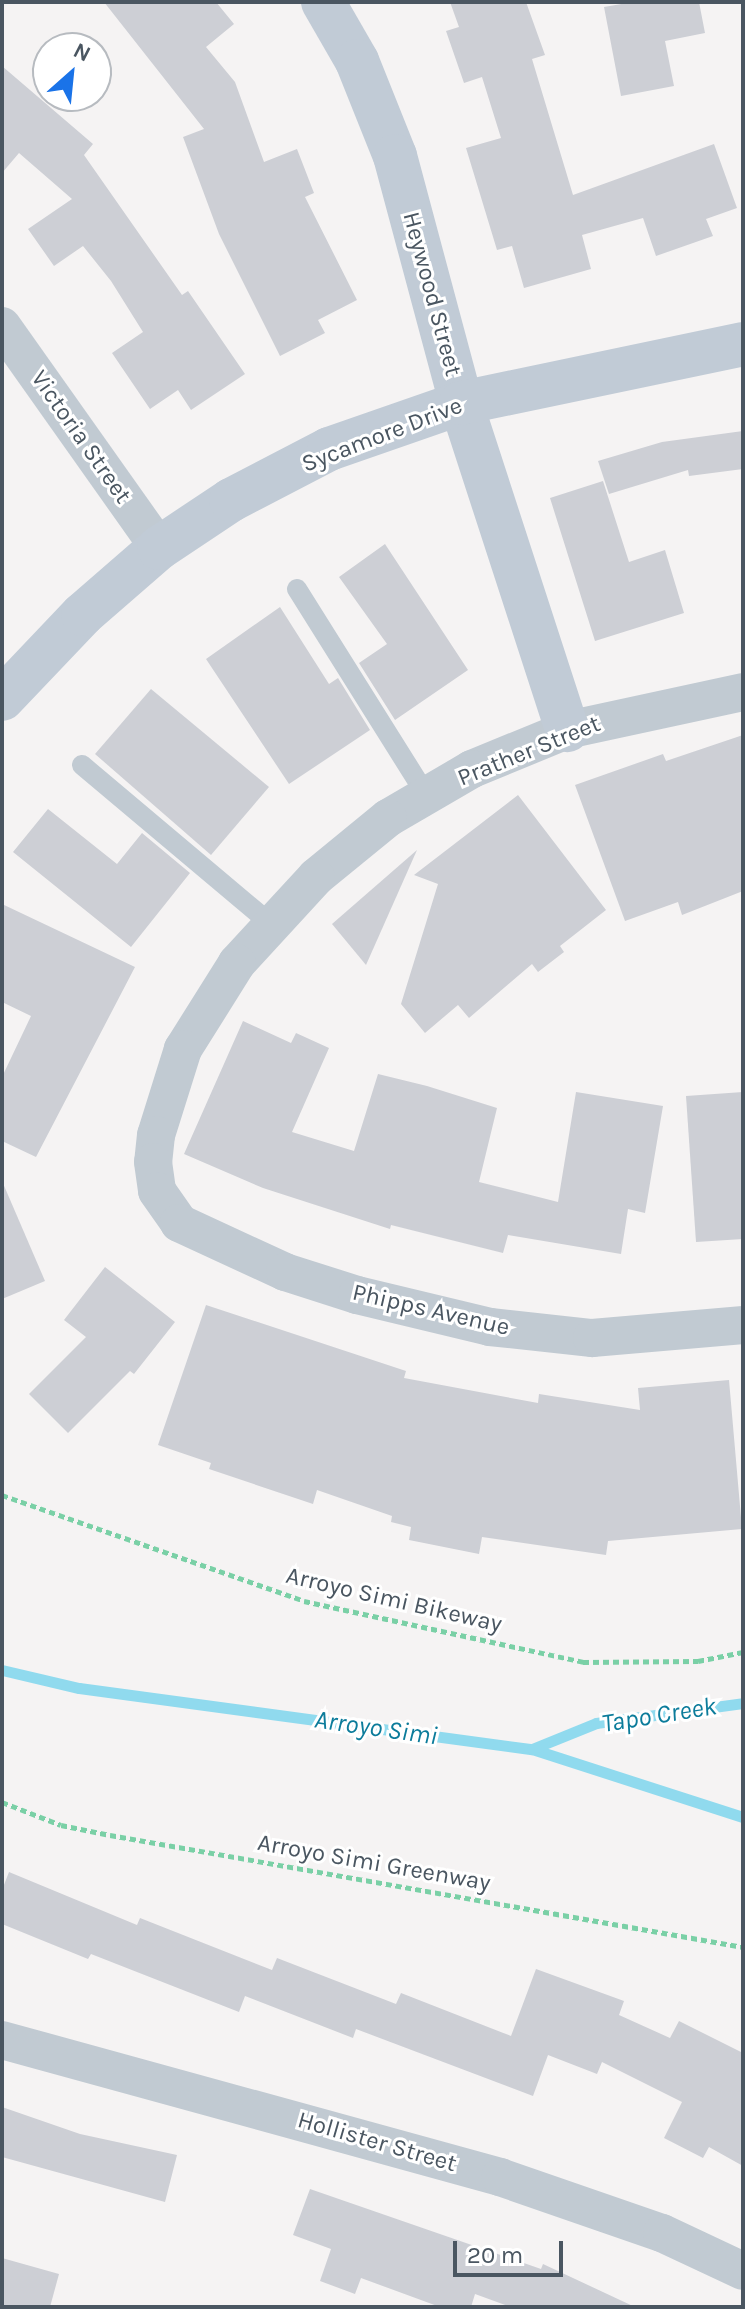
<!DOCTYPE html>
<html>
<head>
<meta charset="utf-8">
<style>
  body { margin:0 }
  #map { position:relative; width:745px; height:2309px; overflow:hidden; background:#f5f3f3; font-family:Karla,sans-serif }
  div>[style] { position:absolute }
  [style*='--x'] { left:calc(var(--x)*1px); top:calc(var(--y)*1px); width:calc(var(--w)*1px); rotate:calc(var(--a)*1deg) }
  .stream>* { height:11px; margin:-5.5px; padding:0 5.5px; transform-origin:5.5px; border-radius:5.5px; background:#90daee }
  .building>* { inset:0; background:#cdcfd5 }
  .path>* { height:5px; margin-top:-2.5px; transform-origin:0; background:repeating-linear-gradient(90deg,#7ad0a6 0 6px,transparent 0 10px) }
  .lane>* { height:20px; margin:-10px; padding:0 10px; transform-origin:10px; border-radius:10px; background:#c1cad2 }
  .street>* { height:38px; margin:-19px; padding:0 19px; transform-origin:19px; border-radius:19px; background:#c1cad2 }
  .secondary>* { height:44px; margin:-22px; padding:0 22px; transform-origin:22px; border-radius:22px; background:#c1cbd6 }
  span { translate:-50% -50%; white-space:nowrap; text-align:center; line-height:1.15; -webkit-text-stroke:6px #fff; paint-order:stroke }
  .street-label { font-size:24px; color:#4a5661 }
  .water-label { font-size:26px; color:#0c7c9b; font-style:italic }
  .frame { position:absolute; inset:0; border:4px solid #4a5661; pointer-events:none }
  .north { position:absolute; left:32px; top:32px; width:80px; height:80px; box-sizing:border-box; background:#fff; border:2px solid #b7bbc0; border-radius:50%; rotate:27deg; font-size:22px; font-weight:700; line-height:32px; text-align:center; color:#4a5661 }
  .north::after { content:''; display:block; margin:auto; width:28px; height:36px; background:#1a73e8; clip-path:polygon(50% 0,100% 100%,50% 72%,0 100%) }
  .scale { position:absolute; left:453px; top:2241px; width:110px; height:36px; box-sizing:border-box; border:4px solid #4a5661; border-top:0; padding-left:10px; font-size:24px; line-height:28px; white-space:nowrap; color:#4a5661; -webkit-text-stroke:6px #fff; paint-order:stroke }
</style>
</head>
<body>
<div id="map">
  <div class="stream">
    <div style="--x:2;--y:1670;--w:79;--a:13.2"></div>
    <div style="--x:79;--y:1688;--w:457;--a:7.7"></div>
    <div style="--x:532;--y:1749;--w:222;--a:17.9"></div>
    <div style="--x:532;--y:1749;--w:69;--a:-22.1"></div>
    <div style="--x:596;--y:1723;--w:148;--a:-7.7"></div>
  </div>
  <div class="building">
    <div style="clip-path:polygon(104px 2px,216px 2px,234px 24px,206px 47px,235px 82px,264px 162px,297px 149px,314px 193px,305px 197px,357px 300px,318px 320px,325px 333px,280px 356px,219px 234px,183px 137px,204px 129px)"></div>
    <div style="clip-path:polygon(450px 2px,526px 2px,545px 55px,532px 59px,573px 195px,714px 144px,737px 208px,706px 219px,713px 236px,656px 256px,643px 218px,582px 235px,591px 269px,524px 288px,512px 246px,497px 250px,466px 148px,501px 138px,482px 77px,464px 83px,446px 31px,459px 27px)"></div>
    <div style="clip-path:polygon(633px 2px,699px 2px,705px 33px,665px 41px,674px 86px,621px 96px,604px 7px)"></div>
    <div style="clip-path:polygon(2px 66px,93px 144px,84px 155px,182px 295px,188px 291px,245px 374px,191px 410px,178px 390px,150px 409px,112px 353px,143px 332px,111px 281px,83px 246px,54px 266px,28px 229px,72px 199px,19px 153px,2px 173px)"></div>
    <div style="clip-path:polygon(743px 431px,743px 469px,689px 476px,688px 470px,609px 494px,598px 461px,662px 442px)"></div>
    <div style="clip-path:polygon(603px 481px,629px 562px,665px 550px,684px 613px,595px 641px,550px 498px)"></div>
    <div style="clip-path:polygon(385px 544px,468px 670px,395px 720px,359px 663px,387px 644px,339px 577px)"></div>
    <div style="clip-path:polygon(280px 607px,329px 684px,338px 678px,370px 730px,289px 784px,206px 659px)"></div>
    <div style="clip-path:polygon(151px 689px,269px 787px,211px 855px,95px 754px)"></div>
    <div style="clip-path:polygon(743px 735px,743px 891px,682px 915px,678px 902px,625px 921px,575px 785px,663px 754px,666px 761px)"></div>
    <div style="clip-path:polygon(518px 795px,606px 910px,560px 946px,564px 952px,538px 972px,532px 964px,469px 1018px,458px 1005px,425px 1033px,401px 1004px,438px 884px,414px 875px)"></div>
    <div style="clip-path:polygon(48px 809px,117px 864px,142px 833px,190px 873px,131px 947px,13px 852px)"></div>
    <div style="clip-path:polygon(417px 850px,366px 965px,332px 924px)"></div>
    <div style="clip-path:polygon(2px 904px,135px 967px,36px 1157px,2px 1141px,2px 1077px,31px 1016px,2px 1002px)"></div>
    <div style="clip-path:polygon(243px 1021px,291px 1043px,296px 1033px,329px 1048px,292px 1132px,354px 1151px,378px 1074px,427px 1086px,497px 1108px,479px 1182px,558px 1202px,576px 1092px,663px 1106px,645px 1213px,628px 1209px,621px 1254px,508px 1235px,503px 1253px,391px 1225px,390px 1229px,263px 1188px,184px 1154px)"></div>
    <div style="clip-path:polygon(743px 1092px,743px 1239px,696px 1242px,686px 1096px)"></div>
    <div style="clip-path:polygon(2px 1181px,45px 1281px,2px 1299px)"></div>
    <div style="clip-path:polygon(105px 1267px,175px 1322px,134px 1374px,130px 1371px,68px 1433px,29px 1394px,86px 1337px,64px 1320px)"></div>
    <div style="clip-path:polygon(206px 1305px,406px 1371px,404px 1378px,538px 1403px,539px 1394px,640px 1410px,638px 1388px,729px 1380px,742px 1529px,608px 1541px,606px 1555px,482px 1537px,479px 1554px,409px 1540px,411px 1527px,391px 1522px,392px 1516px,317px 1490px,313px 1504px,209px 1469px,211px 1463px,158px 1445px)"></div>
    <div style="clip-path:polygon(9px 1872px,137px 1925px,140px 1918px,272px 1970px,277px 1958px,396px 2004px,401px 1993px,511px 2036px,536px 1969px,624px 2001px,619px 2015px,670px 2038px,679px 2021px,743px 2053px,743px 2166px,709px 2147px,703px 2158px,664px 2138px,682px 2102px,602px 2062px,597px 2074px,548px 2055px,533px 2096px,356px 2029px,353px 2038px,245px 1996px,239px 2012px,91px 1954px,88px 1959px,2px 1924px,2px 1890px)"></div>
    <div style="clip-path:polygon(2px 2107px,80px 2134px,177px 2155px,165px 2202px,2px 2157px)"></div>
    <div style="clip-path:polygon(310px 2189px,541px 2269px,543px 2264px,635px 2307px,511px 2307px,475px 2294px,471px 2307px,440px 2307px,361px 2278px,355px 2294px,320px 2281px,331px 2249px,293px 2235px)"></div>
    <div style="clip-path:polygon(2px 2258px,59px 2274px,50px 2307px,2px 2307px)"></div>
  </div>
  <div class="path">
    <div style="--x:2;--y:1495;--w:320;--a:19.3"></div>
    <div style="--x:304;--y:1601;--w:286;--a:12.3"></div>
    <div style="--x:583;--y:1662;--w:115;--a:-0.5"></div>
    <div style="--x:698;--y:1661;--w:46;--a:-11.3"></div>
    <div style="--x:2;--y:1802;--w:63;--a:21.3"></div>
    <div style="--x:61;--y:1825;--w:50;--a:11.5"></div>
    <div style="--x:110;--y:1835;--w:643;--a:10.03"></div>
  </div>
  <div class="lane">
    <div style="--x:297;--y:589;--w:244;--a:57.9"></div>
    <div style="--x:82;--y:765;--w:248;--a:40.1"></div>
  </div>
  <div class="street">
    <div style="--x:2;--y:326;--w:272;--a:54.7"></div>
    <div style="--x:743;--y:692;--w:180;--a:167.8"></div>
    <div style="--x:567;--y:730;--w:103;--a:157.7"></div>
    <div style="--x:472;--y:769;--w:97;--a:149.7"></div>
    <div style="--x:388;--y:818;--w:93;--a:140.7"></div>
    <div style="--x:316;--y:877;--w:117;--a:132.6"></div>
    <div style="--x:237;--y:963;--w:102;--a:122.1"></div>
    <div style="--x:183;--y:1049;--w:90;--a:107.4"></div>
    <div style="--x:156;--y:1135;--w:27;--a:96"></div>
    <div style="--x:153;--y:1162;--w:29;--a:82"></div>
    <div style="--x:157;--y:1191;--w:39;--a:55"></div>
    <div style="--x:179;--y:1223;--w:117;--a:24.8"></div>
    <div style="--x:285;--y:1272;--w:76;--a:17.7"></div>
    <div style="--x:357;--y:1295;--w:137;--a:13.5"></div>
    <div style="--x:490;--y:1327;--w:103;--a:6.2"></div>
    <div style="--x:592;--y:1338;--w:152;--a:-4.9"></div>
    <div style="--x:2;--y:2040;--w:517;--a:15.38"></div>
    <div style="--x:500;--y:2177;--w:171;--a:19.1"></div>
    <div style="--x:662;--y:2233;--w:89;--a:25.1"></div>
  </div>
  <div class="secondary">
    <div style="--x:323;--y:2;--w:68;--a:60"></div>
    <div style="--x:357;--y:61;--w:102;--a:68.2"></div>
    <div style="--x:395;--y:156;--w:256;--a:75"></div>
    <div style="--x:461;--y:403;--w:344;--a:72"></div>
    <div style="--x:2;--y:699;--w:117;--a:-46.4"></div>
    <div style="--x:83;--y:614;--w:101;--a:-41"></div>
    <div style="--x:159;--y:548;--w:87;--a:-33.7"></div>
    <div style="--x:231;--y:500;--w:110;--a:-27.5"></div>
    <div style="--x:329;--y:449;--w:140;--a:-19.2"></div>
    <div style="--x:461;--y:403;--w:288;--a:-11.8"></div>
  </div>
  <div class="street-label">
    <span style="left:432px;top:294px;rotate:75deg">Heywood Street</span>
    <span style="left:382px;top:435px;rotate:-21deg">Sycamore Drive</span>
    <span style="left:81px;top:437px;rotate:55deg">Victoria Street</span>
    <span style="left:529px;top:751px;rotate:-22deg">Prather Street</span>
    <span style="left:431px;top:1310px;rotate:13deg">Phipps Avenue</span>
    <span style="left:394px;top:1600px;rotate:13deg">Arroyo Simi Bikeway</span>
    <span style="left:374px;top:1863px;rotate:10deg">Arroyo Simi Greenway</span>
    <span style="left:377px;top:2142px;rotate:16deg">Hollister Street</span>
  </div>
  <div class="water-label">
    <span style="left:659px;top:1715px;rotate:-9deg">Tapo Creek</span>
    <span style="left:376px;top:1728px;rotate:8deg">Arroyo Simi</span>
  </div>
  <div class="frame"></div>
  <div class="north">N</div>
  <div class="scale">20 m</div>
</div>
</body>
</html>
